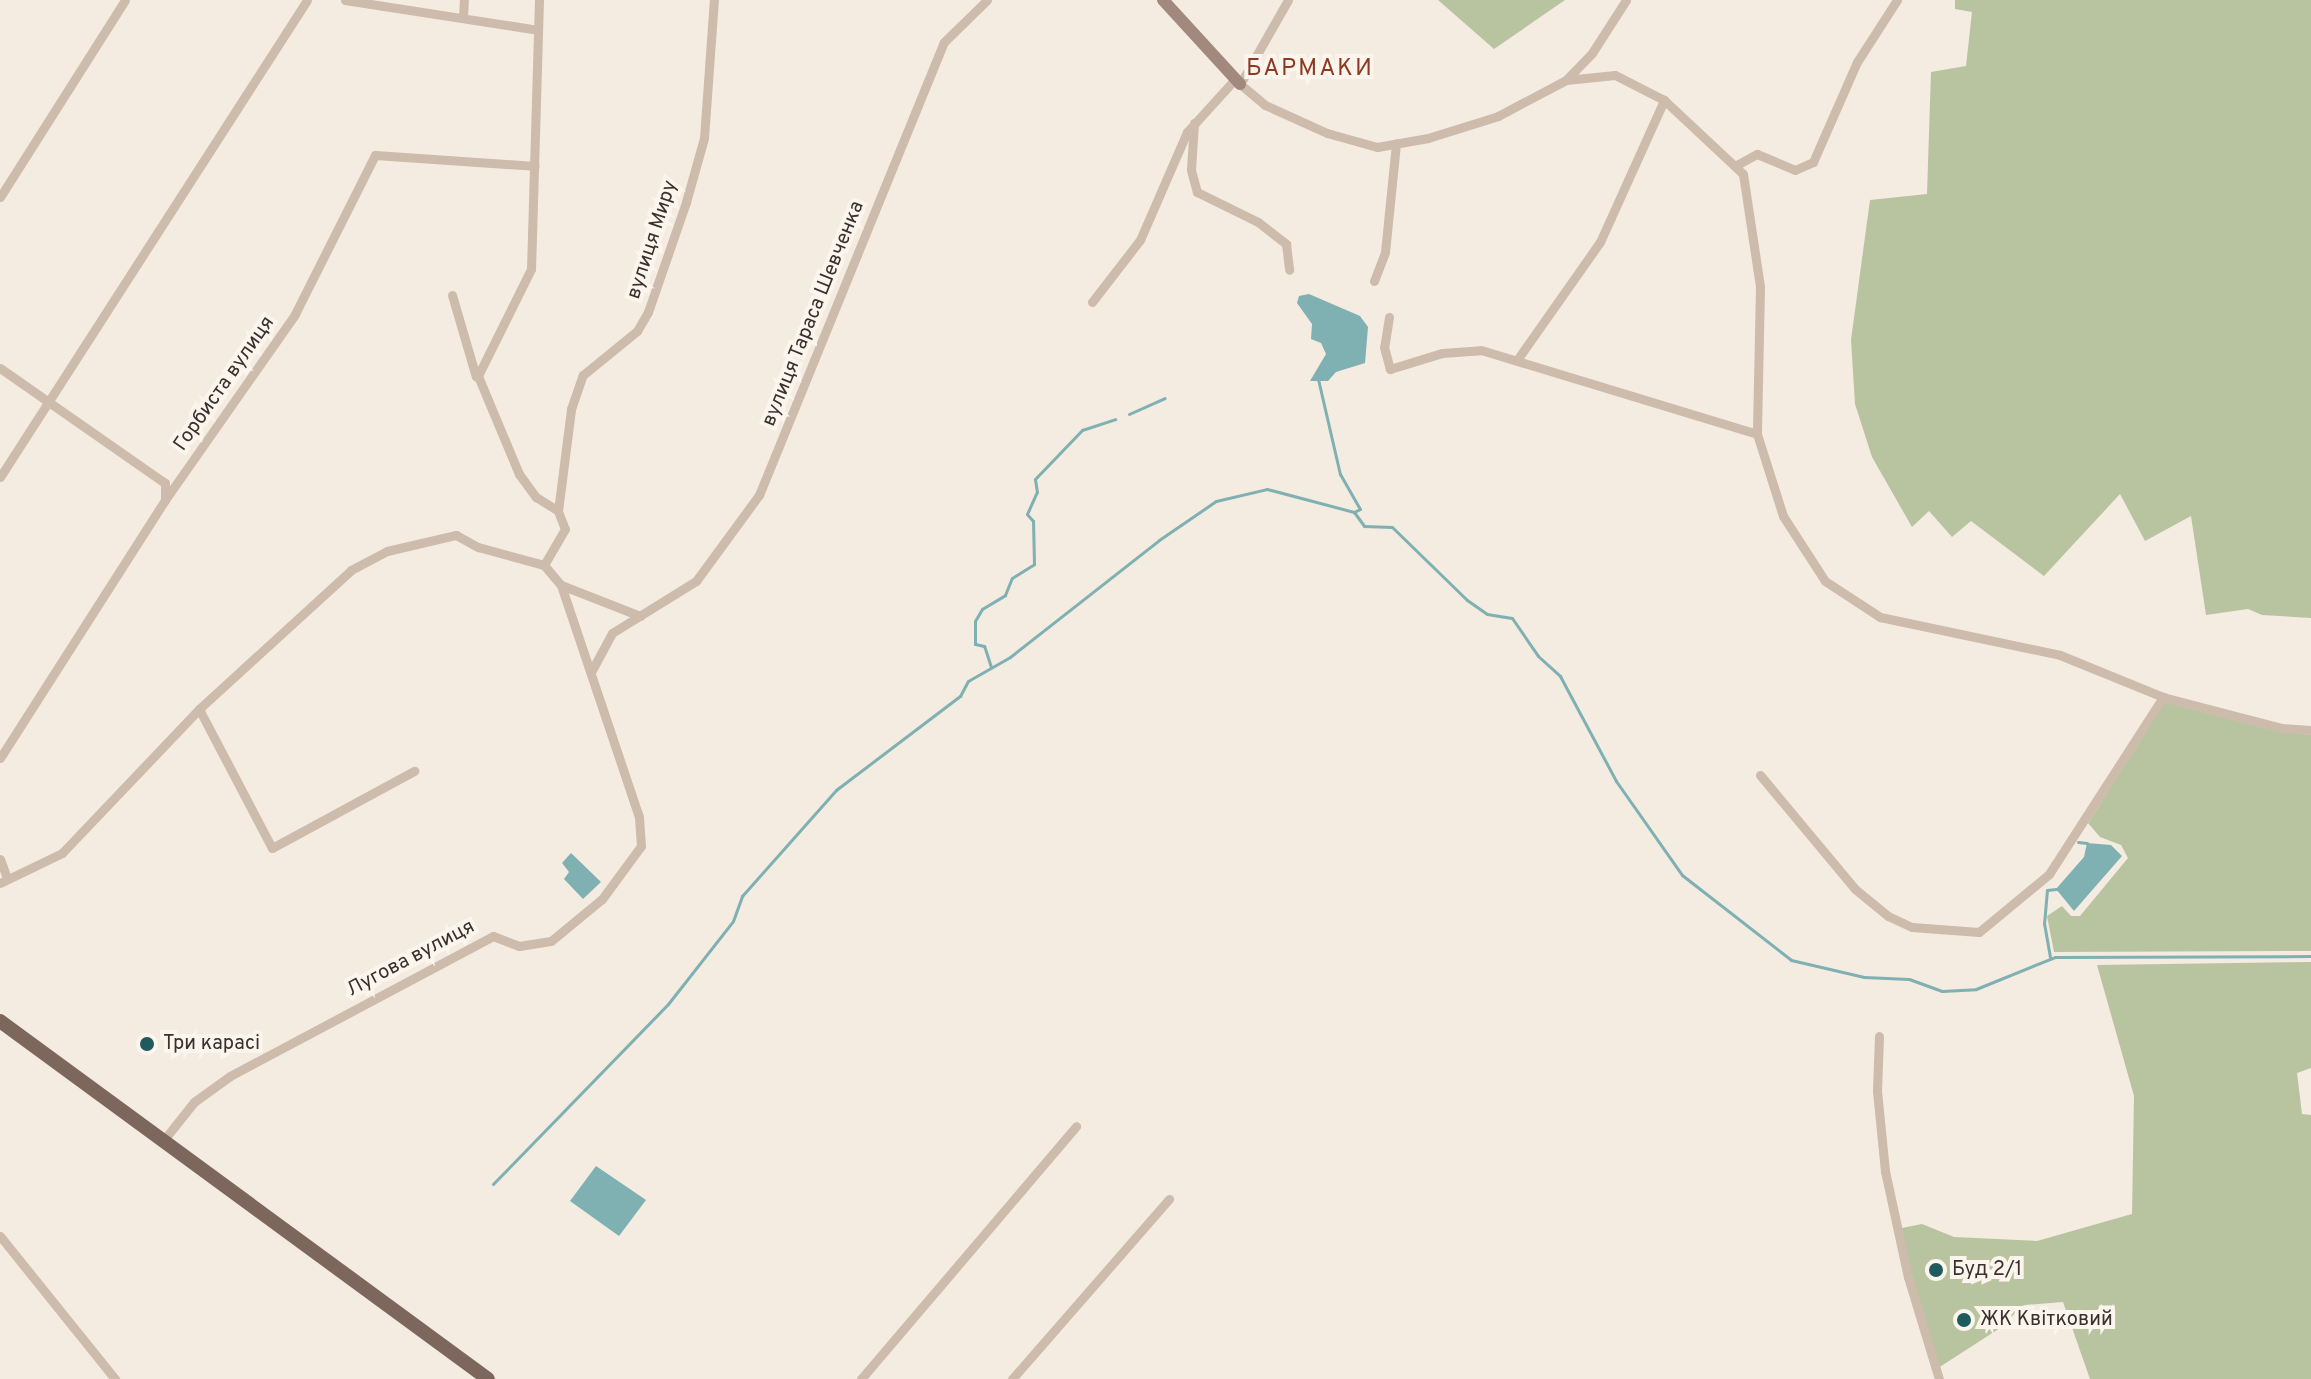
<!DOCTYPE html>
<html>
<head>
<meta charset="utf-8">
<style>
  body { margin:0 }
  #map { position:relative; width:2311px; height:1379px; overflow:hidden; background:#f4ebe1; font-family:Overpass,sans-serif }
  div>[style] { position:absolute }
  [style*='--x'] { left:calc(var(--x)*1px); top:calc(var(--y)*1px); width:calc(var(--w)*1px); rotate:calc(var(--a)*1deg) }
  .green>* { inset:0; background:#b8c4a0 }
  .water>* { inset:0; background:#7fb0b2 }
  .stream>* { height:3px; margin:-1.5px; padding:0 1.5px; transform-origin:1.5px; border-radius:1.5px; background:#7fb0b2 }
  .street>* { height:9px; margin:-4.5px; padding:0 4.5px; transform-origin:4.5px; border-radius:4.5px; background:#cdbbac }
  .secondary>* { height:12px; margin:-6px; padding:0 6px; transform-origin:6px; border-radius:6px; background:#a18a7d }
  .primary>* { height:14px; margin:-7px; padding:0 7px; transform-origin:7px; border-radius:7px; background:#7d675c }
  .dots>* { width:22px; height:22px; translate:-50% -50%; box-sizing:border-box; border:4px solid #fbf5ee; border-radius:50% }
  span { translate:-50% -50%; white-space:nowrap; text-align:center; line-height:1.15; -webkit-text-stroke:8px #fbf5ee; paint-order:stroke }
  .street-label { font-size:20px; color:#3b302b }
  .poi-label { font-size:20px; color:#3b302b }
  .left { translate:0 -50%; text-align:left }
  .quarter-label { font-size:24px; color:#8c3b22; letter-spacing:2px }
</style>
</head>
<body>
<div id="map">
  <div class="green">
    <div style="clip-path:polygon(1438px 0,1565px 0,1494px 49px)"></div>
    <div style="clip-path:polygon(1955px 0,2311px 0,2311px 618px,2262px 615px,2248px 609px,2206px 615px,2191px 516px,2145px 541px,2120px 494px,2044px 576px,1971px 521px,1952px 537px,1929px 511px,1912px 527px,1872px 457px,1855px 404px,1851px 340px,1870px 200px,1927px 194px,1931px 72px,1966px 66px,1972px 12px,1955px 9px)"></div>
    <div style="clip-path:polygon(2165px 702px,2280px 732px,2311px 735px,2311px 951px,2054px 952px,2047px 916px,2062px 906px,2071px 916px,2080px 916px,2128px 858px,2121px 845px,2100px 837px,2088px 823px)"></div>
    <div style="clip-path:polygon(2311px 962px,2311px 1068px,2297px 1073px,2302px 1114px,2311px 1115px,2311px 1379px,2090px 1379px,2063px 1302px,2024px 1305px,1997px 1330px,1935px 1370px,1897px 1229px,1922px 1224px,1954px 1237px,2037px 1241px,2132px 1214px,2134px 1096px,2097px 965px)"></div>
  </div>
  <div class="water">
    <div style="clip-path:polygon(1309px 294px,1360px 316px,1368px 327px,1365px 363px,1336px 372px,1328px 381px,1310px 381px,1326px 354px,1321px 343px,1311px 339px,1312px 324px,1297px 303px,1299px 296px)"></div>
    <div style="clip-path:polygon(2087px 843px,2111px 845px,2122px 856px,2074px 911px,2056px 889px,2084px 857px)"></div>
    <div style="clip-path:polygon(571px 853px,601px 882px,583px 899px,564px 879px,569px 872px,562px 863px)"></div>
    <div style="clip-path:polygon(596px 1166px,646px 1200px,619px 1236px,570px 1201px)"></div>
  </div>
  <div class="stream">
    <div style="--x:1318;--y:379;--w:98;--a:77"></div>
    <div style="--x:1340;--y:474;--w:40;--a:60.3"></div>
    <div style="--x:1360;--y:509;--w:7;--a:153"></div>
    <div style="--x:1129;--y:414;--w:39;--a:-24"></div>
    <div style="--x:991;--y:667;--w:22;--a:-108"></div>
    <div style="--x:984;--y:646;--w:9;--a:-167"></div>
    <div style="--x:975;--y:644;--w:23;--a:-90"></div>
    <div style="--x:975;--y:621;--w:14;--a:-60"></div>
    <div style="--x:982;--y:609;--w:27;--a:-31"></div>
    <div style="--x:1005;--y:595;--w:18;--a:-68"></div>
    <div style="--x:1012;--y:578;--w:26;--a:-32"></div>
    <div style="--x:1034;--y:564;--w:43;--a:-91.3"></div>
    <div style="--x:1033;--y:521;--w:9;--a:-131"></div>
    <div style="--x:1027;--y:514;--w:24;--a:-66"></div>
    <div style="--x:1037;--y:492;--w:13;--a:-99"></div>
    <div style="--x:1035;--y:479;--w:68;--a:-46.2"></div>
    <div style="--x:1082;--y:430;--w:35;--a:-18"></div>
    <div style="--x:2078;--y:842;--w:9;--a:6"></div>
    <div style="--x:2050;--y:957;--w:34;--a:-100"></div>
    <div style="--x:2044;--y:924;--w:34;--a:-85"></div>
    <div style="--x:2047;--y:890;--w:9;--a:-6"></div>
    <div style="--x:493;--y:1184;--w:251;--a:-45.8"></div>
    <div style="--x:668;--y:1004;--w:105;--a:-51.9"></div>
    <div style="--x:733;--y:921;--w:27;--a:-70"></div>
    <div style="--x:742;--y:896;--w:142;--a:-48.4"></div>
    <div style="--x:836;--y:790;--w:156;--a:-37.2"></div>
    <div style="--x:960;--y:696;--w:17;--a:-62"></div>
    <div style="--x:968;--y:681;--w:48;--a:-29.7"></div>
    <div style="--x:1010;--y:657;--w:189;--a:-38.1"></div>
    <div style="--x:1159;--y:540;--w:69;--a:-34.4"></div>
    <div style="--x:1216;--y:501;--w:52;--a:-13.2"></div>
    <div style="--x:1267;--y:489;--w:90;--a:14.8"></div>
    <div style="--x:1354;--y:512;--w:17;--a:54"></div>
    <div style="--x:1364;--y:526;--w:28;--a:2"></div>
    <div style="--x:1392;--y:527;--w:105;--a:44.2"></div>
    <div style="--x:1467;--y:600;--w:24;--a:35"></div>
    <div style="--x:1487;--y:614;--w:25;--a:9"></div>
    <div style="--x:1512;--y:618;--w:46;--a:55.6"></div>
    <div style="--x:1538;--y:656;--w:30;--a:42"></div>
    <div style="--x:1560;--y:676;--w:119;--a:61.9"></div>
    <div style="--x:1616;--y:781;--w:115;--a:54.9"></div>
    <div style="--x:1682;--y:875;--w:138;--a:37.9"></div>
    <div style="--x:1791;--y:960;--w:75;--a:13.1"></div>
    <div style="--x:1864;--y:977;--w:45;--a:2.5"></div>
    <div style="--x:1909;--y:979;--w:35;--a:20"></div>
    <div style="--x:1942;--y:991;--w:34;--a:-3"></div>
    <div style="--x:1976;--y:989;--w:85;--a:-22.1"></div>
    <div style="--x:2055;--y:957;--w:256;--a:-0.2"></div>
  </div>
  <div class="street">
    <div style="--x:345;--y:0;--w:195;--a:8.8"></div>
    <div style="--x:539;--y:0;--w:269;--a:91.7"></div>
    <div style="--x:531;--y:269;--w:119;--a:116.4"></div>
    <div style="--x:478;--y:376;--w:106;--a:67.3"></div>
    <div style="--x:519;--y:474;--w:29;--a:54"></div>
    <div style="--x:536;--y:497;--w:26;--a:32"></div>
    <div style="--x:558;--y:511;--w:19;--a:69"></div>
    <div style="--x:565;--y:529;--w:42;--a:120.3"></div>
    <div style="--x:1288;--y:0;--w:97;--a:119.7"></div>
    <div style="--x:1240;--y:84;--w:33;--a:40"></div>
    <div style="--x:1265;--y:105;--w:68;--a:24.3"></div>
    <div style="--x:1327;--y:133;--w:52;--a:15.6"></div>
    <div style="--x:1377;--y:147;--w:52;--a:-10"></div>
    <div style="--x:1428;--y:138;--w:73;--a:-17.4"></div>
    <div style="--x:1498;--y:116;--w:77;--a:-27.9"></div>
    <div style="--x:1566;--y:80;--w:49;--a:-5.8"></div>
    <div style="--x:1615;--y:75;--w:55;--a:27"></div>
    <div style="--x:1664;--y:100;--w:108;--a:43.1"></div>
    <div style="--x:1743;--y:174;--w:114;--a:81.4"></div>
    <div style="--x:1760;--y:287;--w:147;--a:91.2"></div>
    <div style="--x:1757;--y:434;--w:86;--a:72.4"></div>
    <div style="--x:1783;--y:516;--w:77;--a:57.1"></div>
    <div style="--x:1825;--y:581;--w:66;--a:33.2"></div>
    <div style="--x:1880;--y:617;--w:184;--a:11.9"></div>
    <div style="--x:2060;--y:655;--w:111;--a:22.2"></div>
    <div style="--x:2163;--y:697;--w:122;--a:14.7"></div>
    <div style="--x:2281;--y:728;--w:30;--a:4"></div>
    <div style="--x:463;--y:17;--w:17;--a:-87"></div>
    <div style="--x:1566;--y:80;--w:37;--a:-46"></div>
    <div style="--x:1592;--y:53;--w:63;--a:-57.3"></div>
    <div style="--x:1194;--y:123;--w:47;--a:93.7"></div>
    <div style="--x:1191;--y:170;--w:23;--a:75"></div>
    <div style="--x:1197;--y:192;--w:68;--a:26.2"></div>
    <div style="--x:1258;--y:222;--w:36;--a:38"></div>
    <div style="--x:1286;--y:244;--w:26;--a:83"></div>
    <div style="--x:1735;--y:166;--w:25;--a:-29"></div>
    <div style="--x:1757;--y:154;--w:41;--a:22.8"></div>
    <div style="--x:1795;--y:170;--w:20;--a:-24"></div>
    <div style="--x:1813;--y:162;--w:109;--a:-66.3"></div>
    <div style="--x:1857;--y:62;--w:74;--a:-57.2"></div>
    <div style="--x:0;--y:197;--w:233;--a:-57.6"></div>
    <div style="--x:1374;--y:281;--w:31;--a:-69"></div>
    <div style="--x:1385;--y:252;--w:109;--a:-84.2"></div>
    <div style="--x:452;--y:295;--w:85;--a:73.7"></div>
    <div style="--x:1092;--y:302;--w:78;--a:-52.3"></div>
    <div style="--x:1140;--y:240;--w:118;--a:-66.5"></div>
    <div style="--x:1187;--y:132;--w:72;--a:-47.8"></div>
    <div style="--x:1389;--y:317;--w:30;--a:99"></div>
    <div style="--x:1384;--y:347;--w:23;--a:75"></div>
    <div style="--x:1390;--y:369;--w:54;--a:-17.1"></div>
    <div style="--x:1442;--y:353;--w:39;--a:-4"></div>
    <div style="--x:1481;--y:350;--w:288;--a:16.9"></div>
    <div style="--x:1517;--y:360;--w:144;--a:-54.9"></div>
    <div style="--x:1600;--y:242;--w:156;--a:-65.7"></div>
    <div style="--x:0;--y:368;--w:201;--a:34.9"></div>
    <div style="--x:165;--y:483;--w:17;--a:90"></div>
    <div style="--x:0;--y:477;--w:567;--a:-57.23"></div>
    <div style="--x:558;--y:511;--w:103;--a:-82.7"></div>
    <div style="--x:571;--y:409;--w:36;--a:-71"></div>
    <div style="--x:583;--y:375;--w:70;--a:-39.2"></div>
    <div style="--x:637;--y:331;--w:22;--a:-60"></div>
    <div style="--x:648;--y:312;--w:116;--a:-70.9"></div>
    <div style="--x:686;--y:202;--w:66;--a:-74.3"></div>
    <div style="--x:704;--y:138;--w:138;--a:-85.9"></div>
    <div style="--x:591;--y:672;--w:44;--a:-61.7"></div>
    <div style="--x:612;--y:633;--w:99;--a:-31.8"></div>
    <div style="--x:696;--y:581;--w:107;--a:-53.8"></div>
    <div style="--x:759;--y:495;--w:489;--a:-67.8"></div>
    <div style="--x:944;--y:42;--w:60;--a:-44.3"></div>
    <div style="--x:199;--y:709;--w:157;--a:62.3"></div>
    <div style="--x:272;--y:848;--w:162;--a:-28.5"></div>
    <div style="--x:0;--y:758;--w:306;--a:-57.4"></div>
    <div style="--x:165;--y:500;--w:227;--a:-55"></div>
    <div style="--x:295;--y:314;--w:178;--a:-63.3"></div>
    <div style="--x:375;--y:155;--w:160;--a:3.9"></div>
    <div style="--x:1760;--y:775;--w:148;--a:50.2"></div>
    <div style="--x:1855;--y:889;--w:43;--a:39.3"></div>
    <div style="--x:1888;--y:916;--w:26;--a:25"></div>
    <div style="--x:1912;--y:927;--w:67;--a:4.3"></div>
    <div style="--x:1979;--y:932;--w:91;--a:-39.6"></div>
    <div style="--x:2049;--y:874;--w:211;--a:-57.2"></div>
    <div style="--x:0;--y:859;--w:20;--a:70"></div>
    <div style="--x:0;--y:883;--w:69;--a:-25.8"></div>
    <div style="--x:62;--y:853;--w:199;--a:-46.4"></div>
    <div style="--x:199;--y:709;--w:206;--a:-42.4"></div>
    <div style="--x:351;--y:570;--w:41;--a:-27.8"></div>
    <div style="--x:387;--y:551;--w:71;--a:-13.1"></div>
    <div style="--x:456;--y:535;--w:25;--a:29"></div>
    <div style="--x:478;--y:547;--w:68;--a:15.3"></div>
    <div style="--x:544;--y:565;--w:26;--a:50"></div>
    <div style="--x:561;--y:585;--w:85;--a:21.4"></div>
    <div style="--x:1879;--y:1036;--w:55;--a:92.1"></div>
    <div style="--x:1877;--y:1091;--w:80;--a:84.3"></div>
    <div style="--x:1885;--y:1171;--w:108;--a:77.8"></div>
    <div style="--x:1908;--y:1277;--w:107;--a:73.1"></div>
    <div style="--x:163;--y:1141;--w:50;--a:-51.5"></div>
    <div style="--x:194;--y:1102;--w:44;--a:-35.8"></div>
    <div style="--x:230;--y:1076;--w:298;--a:-28"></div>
    <div style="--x:493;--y:936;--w:28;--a:21"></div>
    <div style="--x:519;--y:946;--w:32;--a:-9"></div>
    <div style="--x:551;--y:941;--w:66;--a:-39.5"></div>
    <div style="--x:602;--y:899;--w:66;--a:-53.7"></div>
    <div style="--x:641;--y:846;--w:29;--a:-94"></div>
    <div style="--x:639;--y:817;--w:245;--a:-108.6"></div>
    <div style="--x:0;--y:1236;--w:184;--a:51.2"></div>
    <div style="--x:861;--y:1379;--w:332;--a:-49.6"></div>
    <div style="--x:1012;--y:1379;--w:239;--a:-48.9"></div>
  </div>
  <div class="secondary">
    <div style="--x:1163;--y:0;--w:114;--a:47.5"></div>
  </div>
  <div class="primary">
    <div style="--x:0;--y:1021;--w:605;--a:36.26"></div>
  </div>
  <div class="dots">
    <div style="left:147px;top:1044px;background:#1f5a5e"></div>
    <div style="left:1936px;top:1270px;background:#1f5a5e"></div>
    <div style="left:1964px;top:1320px;background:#1f5a5e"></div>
  </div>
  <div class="street-label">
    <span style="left:653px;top:240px;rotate:-72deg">вулиця Миру</span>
    <span style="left:814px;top:314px;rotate:-68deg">вулиця Тараса Шевченка</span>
    <span style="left:225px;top:384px;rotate:-55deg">Горбиста вулиця</span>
    <span style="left:411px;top:959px;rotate:-28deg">Лугова вулиця</span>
  </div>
  <div class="poi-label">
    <span class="left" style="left:163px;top:1044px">Три карасі</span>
    <span class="left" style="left:1952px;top:1270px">Буд 2/1</span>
    <span class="left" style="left:1980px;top:1320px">ЖК Квітковий</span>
  </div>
  <div class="quarter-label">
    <span style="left:1310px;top:70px">БАРМАКИ</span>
  </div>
</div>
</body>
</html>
